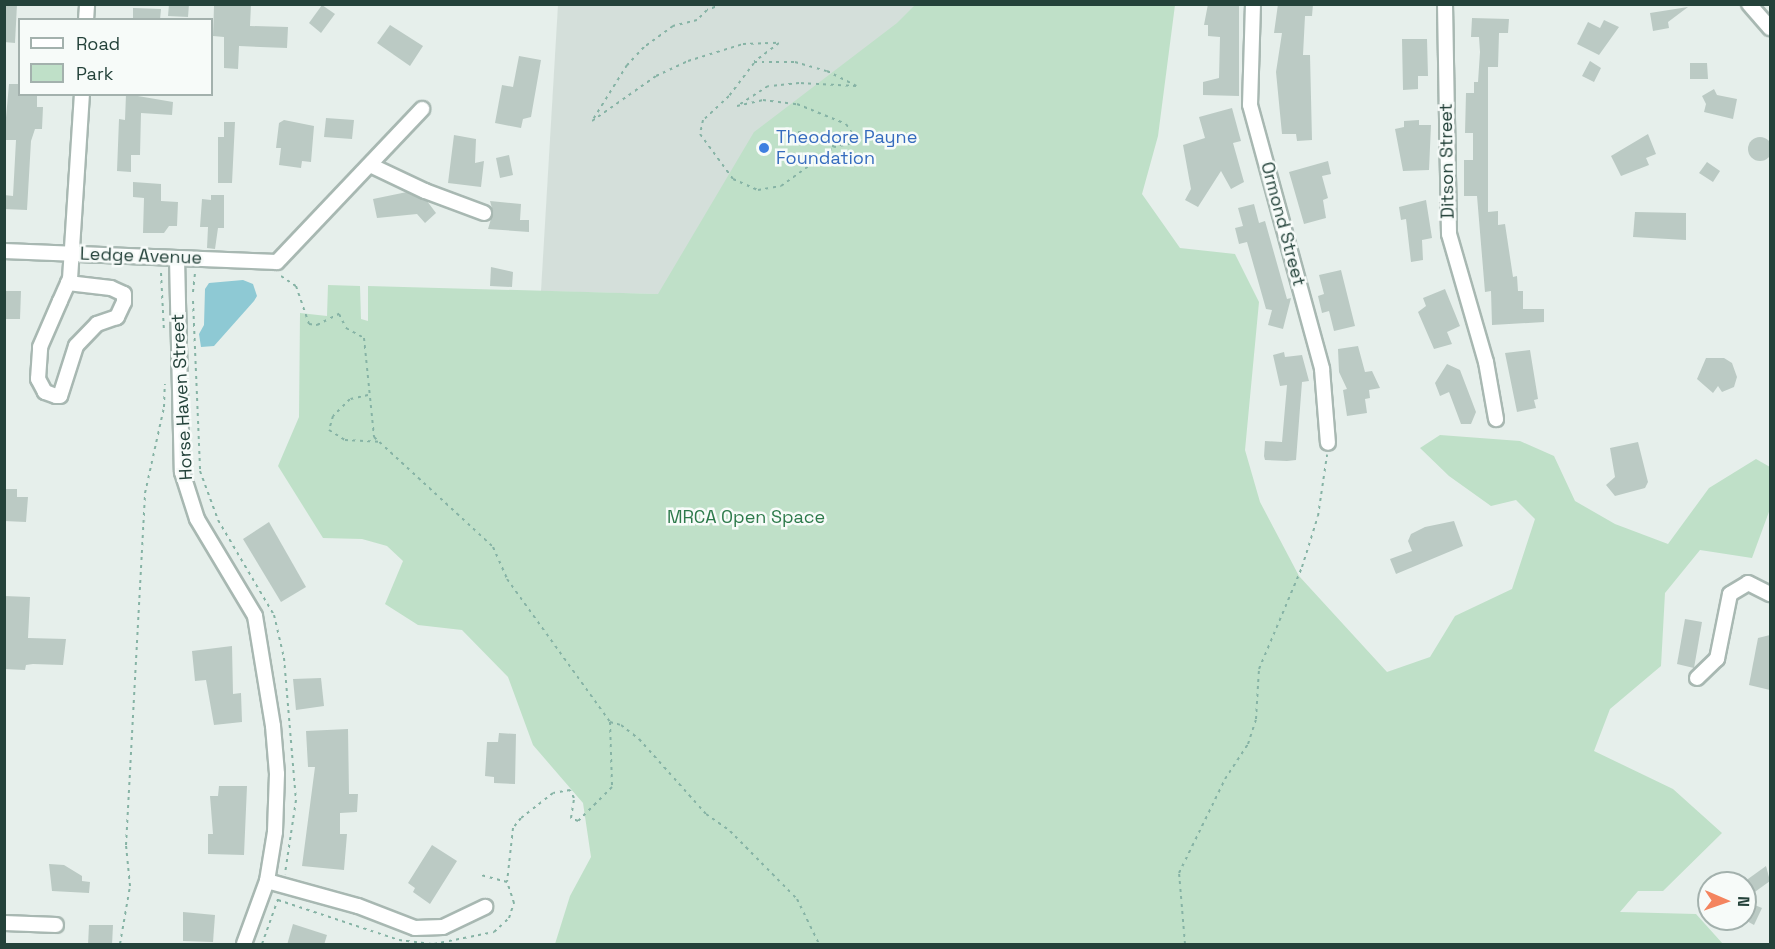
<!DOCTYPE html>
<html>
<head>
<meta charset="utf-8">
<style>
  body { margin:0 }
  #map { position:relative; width:1775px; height:949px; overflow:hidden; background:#e6efeb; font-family:"Space Grotesk",sans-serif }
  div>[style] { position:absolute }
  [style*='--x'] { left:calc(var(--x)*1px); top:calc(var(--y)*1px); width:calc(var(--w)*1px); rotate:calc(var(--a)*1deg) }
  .built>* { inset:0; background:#d4dfda }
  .green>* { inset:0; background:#bfe0c8 }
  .water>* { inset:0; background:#8ec9d4 }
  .building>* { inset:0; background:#bbcac4 }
  .round { border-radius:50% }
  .path>* { height:2px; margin-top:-1px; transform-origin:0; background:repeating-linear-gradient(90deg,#86b3a5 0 3px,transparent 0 7.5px) }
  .roads { filter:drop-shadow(2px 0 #a8b8b2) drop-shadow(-2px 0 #a8b8b2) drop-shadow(0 2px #a8b8b2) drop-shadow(0 -2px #a8b8b2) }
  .minor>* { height:14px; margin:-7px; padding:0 7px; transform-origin:7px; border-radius:7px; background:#fff }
  .dots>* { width:16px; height:16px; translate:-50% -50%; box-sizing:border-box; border:3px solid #f7fbf9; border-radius:50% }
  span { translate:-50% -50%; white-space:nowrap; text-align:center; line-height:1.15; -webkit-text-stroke:5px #f7fbf9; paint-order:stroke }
  .shop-label { font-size:18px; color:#366cbe }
  .left { translate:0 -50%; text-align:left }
  .street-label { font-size:18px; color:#24423a }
  .park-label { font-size:18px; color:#2d7a4b }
  .frame { position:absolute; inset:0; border:6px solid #24423a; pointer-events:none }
  .legend { position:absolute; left:18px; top:18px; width:195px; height:78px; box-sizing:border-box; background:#f7fbf9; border:2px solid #a3b1ad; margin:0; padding:8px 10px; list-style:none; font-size:18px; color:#24423a }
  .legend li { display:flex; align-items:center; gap:12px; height:30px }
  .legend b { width:30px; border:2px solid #a3b1ad }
  .north { position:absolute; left:1697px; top:871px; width:60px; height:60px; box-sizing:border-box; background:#f7fbf9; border:2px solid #a3b1ad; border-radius:50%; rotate:92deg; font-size:16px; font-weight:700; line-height:24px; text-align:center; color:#24423a }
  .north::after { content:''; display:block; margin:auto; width:21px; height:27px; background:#f4845f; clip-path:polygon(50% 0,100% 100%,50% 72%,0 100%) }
</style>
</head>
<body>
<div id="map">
  <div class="built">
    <div style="clip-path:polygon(558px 5px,983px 5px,972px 302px,541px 291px)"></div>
  </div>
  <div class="green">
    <div style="clip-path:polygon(915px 5px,1175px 5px,1158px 136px,1142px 194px,1180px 248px,1235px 254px,1259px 302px,1245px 450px,1260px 502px,1299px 576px,1387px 672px,1430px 657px,1455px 616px,1512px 589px,1535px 519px,1516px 500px,1491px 506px,1449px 476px,1420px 448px,1440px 435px,1520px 441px,1554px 456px,1575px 501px,1615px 524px,1668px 544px,1709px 488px,1756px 459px,1770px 467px,1770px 509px,1752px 558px,1700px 550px,1665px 593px,1661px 666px,1610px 709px,1594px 751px,1673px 789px,1722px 833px,1663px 891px,1638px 891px,1620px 912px,1696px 914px,1723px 944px,555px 944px,570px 896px,591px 857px,583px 803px,533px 745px,508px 677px,462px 630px,418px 625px,385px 604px,403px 561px,387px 546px,362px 539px,323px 538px,278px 466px,299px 417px,300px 313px,327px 316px,328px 285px,360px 286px,361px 319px,368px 321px,368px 286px,658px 294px,754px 132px,897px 23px)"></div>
  </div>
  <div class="water">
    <div style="clip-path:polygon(243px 280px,253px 284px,257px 296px,254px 301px,214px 346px,201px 347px,199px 334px,204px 325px,205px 289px,209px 283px)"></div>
  </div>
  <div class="building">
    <div style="clip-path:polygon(4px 4px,17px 4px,15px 43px,4px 42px)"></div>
    <div style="clip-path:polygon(169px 4px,189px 4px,188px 17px,168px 16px)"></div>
    <div style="clip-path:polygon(232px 4px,251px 4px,250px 26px,288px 27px,287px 48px,239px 46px,238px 69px,224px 68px,224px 37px,213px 36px,214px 6px)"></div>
    <div style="clip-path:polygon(1208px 4px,1239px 4px,1239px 96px,1203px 95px,1203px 82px,1219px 78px,1220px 37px,1208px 36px,1208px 25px,1204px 25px)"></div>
    <div style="clip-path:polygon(1278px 4px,1313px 4px,1312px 16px,1305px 16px,1303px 55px,1310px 55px,1312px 140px,1297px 141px,1296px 134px,1282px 134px,1276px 72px,1282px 33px,1274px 33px)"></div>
    <div style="clip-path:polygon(322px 5px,335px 14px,321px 33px,309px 23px)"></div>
    <div style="clip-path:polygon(1688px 7px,1668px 22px,1669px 28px,1653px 31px,1650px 13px)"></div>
    <div style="clip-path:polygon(133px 8px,161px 9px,160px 20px,133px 20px)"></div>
    <div style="clip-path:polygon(1472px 18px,1509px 19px,1508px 33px,1499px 33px,1498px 67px,1488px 67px,1488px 212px,1498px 211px,1498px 225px,1505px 224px,1513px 277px,1517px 276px,1518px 291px,1523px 291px,1523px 309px,1544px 309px,1544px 322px,1492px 325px,1491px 291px,1485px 292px,1477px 196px,1464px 196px,1464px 160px,1473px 160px,1473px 133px,1465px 133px,1466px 93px,1474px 93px,1474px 82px,1478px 82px,1480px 52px,1479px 37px,1471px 37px)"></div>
    <div style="clip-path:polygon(1604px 20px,1619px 27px,1599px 55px,1577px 44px,1588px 22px,1600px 28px)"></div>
    <div style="clip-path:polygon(390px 25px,423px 46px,410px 66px,377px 43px)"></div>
    <div style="clip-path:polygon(1402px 39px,1427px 39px,1428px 76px,1418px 76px,1418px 89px,1403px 90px)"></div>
    <div style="clip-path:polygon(519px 56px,541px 60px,531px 117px,523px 119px,521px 128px,495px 123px,502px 85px,513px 87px)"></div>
    <div style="clip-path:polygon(1590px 61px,1601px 68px,1594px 82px,1582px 76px)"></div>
    <div style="clip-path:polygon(1690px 63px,1707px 63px,1708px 79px,1690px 79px)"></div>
    <div style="clip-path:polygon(9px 84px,20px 84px,20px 94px,37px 94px,37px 107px,43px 107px,42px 129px,35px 129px,31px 141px,27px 210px,4px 209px,4px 195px,13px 196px,16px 140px,4px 140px)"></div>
    <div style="clip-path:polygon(1714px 89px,1717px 95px,1737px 99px,1733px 119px,1704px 112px,1706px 104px,1702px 96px)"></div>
    <div style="clip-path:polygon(126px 94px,173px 102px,172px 115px,141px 113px,140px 155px,131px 155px,131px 172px,117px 171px,119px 119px,125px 120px)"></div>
    <div style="clip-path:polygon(1232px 108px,1241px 141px,1233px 143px,1244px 182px,1231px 189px,1221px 171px,1198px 207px,1185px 200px,1191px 189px,1183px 145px,1205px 138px,1199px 117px)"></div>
    <div style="clip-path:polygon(326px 118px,354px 120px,352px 139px,324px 137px)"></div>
    <div style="clip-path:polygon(284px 120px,314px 126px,311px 162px,302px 161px,301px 168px,279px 165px,281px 148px,276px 148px,279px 123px)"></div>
    <div style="clip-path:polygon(1419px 120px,1419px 125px,1431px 125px,1429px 170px,1403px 171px,1395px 129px,1404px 127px,1404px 121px)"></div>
    <div style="clip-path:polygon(224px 122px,235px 122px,232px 183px,218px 183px,218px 137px,224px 137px)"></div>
    <div style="clip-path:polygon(1648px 134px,1656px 154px,1646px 158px,1649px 165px,1621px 176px,1611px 156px)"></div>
    <div style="clip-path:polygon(454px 135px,476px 139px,475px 163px,484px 161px,481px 187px,448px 183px)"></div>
    <div class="round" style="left:1748px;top:137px;width:24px;height:24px"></div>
    <div style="clip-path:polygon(509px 155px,513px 175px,500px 178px,496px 158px)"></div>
    <div style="clip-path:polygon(1328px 161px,1331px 174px,1322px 176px,1328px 198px,1323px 200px,1326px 218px,1304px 224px,1289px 172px)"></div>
    <div style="clip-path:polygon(1707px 162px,1720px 171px,1713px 182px,1699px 173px)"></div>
    <div style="clip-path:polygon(133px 182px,161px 184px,161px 201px,178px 202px,177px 226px,169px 226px,164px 233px,143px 233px,144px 198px,133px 197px)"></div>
    <div style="clip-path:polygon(407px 192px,427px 201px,436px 213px,425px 223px,417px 214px,377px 218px,373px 199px)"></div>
    <div style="clip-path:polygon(211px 195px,224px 195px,224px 228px,218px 228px,215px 249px,207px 248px,208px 227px,200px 227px,202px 199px,211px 200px)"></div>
    <div style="clip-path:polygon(1426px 200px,1432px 238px,1422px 240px,1423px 260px,1411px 262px,1406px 219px,1401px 220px,1399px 207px)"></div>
    <div style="clip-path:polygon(490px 201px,521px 204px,520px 220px,529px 220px,529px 232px,488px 229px,493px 212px)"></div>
    <div style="clip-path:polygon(1254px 204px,1259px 223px,1265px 221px,1287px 299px,1291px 298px,1283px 329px,1268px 325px,1272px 310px,1266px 309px,1247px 242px,1239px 244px,1235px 228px,1243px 226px,1238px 208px)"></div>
    <div style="clip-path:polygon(1635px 212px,1686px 213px,1686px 240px,1633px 237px)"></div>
    <div style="clip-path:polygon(491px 267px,513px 272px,512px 287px,490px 286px)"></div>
    <div style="clip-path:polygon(1341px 270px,1355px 326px,1334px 331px,1329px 311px,1322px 313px,1318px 296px,1324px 294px,1319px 275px)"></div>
    <div style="clip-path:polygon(1445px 289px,1460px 326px,1447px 332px,1452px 344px,1434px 349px,1418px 312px,1426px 306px,1423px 298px)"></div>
    <div style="clip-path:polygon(4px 291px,21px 291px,20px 319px,4px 319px)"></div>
    <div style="clip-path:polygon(1358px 346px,1365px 372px,1372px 371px,1380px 388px,1369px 390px,1370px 398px,1365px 399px,1367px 413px,1347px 416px,1343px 390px,1347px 389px,1339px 372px,1338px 349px)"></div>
    <div style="clip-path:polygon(1530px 350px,1538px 399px,1534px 400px,1536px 408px,1517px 412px,1505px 353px)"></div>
    <div style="clip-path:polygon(1284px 352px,1285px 357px,1302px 355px,1309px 381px,1302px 382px,1296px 460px,1287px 461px,1265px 460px,1264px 456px,1265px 441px,1282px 442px,1287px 385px,1280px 386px,1273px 355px)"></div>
    <div style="clip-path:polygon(1706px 358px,1724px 358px,1732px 363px,1737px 377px,1734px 387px,1722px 392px,1718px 386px,1713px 393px,1697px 379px)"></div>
    <div style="clip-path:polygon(1447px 364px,1460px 370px,1476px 412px,1471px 424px,1461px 424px,1449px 392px,1440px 396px,1435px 383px)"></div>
    <div style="clip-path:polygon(1638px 442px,1648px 482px,1645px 488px,1615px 496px,1606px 485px,1615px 477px,1610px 448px)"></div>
    <div style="clip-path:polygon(4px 489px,17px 489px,17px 497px,28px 497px,26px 522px,4px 521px)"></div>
    <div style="clip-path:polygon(1454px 521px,1463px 546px,1396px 574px,1390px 559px,1412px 551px,1408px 541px,1411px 534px,1425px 527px)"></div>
    <div style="clip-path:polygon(269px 522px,306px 587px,281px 602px,243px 539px)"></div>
    <div style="clip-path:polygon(4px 596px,30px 597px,28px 638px,66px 639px,63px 665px,33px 664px,26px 665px,25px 670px,4px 669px)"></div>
    <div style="clip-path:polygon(1685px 619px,1702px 622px,1694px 668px,1677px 664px)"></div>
    <div style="clip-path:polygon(1770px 635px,1770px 690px,1749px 685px,1758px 638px)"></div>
    <div style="clip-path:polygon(232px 646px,233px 694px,241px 693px,242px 722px,214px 725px,206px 680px,195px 681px,192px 651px)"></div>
    <div style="clip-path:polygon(321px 678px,324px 706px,296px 710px,293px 679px)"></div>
    <div style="clip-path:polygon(348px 729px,349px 794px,358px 794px,357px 812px,340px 813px,340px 834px,347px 834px,344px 870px,302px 866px,315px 767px,308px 767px,306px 731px)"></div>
    <div style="clip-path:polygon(499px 733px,516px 734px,515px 784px,494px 783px,494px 777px,485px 776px,487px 742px,498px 742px)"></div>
    <div style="clip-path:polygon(219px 786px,247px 786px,244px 855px,208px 854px,208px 834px,213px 834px,210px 796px,218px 796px)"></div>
    <div style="clip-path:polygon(432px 845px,457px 861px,430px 904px,413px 892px,415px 888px,408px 883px)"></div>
    <div style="clip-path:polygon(49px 864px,64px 865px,82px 876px,82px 881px,90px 882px,89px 893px,52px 891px)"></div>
    <div style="clip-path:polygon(1766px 866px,1770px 881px,1745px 899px,1748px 879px)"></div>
    <div style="clip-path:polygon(1745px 901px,1762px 908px,1754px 925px,1745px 920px)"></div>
    <div style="clip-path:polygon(183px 912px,215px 915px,213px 942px,183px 941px)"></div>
    <div style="clip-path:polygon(293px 924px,327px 935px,324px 945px,287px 945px)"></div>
    <div style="clip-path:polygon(89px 925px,113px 925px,112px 945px,88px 945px)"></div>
  </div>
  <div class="path">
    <div style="--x:722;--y:4;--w:16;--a:158"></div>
    <div style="--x:707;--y:10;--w:14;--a:135"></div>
    <div style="--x:697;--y:20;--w:25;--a:166"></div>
    <div style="--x:673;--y:26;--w:36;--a:144"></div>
    <div style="--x:644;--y:47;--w:25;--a:133"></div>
    <div style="--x:627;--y:65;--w:66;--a:122"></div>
    <div style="--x:592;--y:121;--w:78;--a:-35.1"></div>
    <div style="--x:656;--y:76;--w:35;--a:-25"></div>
    <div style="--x:688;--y:61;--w:58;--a:-17.2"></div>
    <div style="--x:743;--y:44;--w:36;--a:-2"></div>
    <div style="--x:779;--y:43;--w:31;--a:143"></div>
    <div style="--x:754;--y:62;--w:41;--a:0"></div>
    <div style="--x:795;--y:62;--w:33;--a:16"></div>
    <div style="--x:827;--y:71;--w:33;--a:27"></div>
    <div style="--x:856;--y:86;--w:57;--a:-177"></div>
    <div style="--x:799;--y:83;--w:31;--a:174"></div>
    <div style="--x:768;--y:86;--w:37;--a:147"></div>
    <div style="--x:737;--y:106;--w:27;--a:-13"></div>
    <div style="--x:763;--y:100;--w:34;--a:7"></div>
    <div style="--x:797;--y:104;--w:53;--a:22.2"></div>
    <div style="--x:846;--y:124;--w:22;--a:56"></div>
    <div style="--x:858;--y:142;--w:24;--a:168"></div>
    <div style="--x:835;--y:147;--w:37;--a:-156"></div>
    <div style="--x:801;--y:132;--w:12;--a:175"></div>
    <div style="--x:754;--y:63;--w:41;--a:127.1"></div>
    <div style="--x:729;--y:96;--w:35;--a:137"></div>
    <div style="--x:703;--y:120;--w:14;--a:102"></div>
    <div style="--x:700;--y:134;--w:56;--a:53.7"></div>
    <div style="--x:733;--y:179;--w:27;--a:24"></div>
    <div style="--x:758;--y:190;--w:23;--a:-10"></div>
    <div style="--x:781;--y:186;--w:67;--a:-35.8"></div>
    <div style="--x:161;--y:273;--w:60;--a:87.1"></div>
    <div style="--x:281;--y:276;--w:18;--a:34"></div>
    <div style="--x:296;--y:286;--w:40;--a:71.1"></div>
    <div style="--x:309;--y:324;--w:8;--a:7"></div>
    <div style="--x:317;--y:325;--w:25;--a:-27"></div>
    <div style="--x:339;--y:314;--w:16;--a:63"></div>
    <div style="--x:346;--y:328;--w:21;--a:29"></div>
    <div style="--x:364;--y:338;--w:100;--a:84.2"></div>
    <div style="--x:374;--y:437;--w:162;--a:42.7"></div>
    <div style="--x:493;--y:547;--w:35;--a:66"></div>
    <div style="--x:507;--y:579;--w:176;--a:54.2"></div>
    <div style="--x:610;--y:722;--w:65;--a:88.2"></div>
    <div style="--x:612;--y:787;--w:48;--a:135"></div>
    <div style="--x:578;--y:821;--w:8;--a:-157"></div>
    <div style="--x:571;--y:818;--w:20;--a:-81"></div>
    <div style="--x:574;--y:798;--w:9;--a:-117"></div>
    <div style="--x:570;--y:790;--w:17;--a:170"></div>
    <div style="--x:553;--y:793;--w:41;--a:142"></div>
    <div style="--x:521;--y:818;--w:13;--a:129"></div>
    <div style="--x:513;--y:828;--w:54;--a:96.3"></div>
    <div style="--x:193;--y:292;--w:19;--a:-84"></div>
    <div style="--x:193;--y:301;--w:170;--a:87.6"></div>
    <div style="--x:200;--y:471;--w:52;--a:69.8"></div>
    <div style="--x:218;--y:520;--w:110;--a:59.5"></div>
    <div style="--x:274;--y:615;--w:44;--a:76.9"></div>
    <div style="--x:284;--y:658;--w:143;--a:85.2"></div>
    <div style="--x:296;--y:800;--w:75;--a:98.5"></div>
    <div style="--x:368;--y:395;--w:18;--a:167"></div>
    <div style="--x:350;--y:399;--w:24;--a:135"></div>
    <div style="--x:333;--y:416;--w:15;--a:106"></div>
    <div style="--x:329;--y:430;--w:19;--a:32"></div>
    <div style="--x:345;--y:440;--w:34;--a:3"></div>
    <div style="--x:610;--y:722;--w:11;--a:15"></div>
    <div style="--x:621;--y:725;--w:23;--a:38"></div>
    <div style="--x:639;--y:739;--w:101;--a:48.2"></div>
    <div style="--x:706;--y:814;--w:29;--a:35"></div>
    <div style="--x:730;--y:831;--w:95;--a:45.4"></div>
    <div style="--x:797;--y:899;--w:50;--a:63.9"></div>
    <div style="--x:278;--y:900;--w:127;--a:18.3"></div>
    <div style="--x:399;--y:940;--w:35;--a:7"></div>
    <div style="--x:434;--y:944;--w:61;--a:-11.3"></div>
    <div style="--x:494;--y:932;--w:21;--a:-43"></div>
    <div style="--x:509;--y:918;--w:16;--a:-72"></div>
    <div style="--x:514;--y:903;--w:22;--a:-108"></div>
    <div style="--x:507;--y:882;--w:27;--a:-165"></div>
    <div style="--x:120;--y:944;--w:59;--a:-80.2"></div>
    <div style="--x:130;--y:886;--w:41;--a:-95.6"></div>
    <div style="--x:126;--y:845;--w:353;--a:-86.9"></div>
    <div style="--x:145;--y:493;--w:88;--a:-77.5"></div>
    <div style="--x:164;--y:407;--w:23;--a:-88"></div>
    <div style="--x:262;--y:944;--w:48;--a:-70.4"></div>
    <div style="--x:1185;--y:944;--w:71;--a:-94.8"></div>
    <div style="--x:1179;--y:873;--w:105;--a:-63.9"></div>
    <div style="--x:1225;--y:779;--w:42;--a:-56.7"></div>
    <div style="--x:1248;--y:744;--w:26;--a:-72"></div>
    <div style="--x:1256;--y:719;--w:50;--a:-86.6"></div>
    <div style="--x:1259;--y:669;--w:111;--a:-67.1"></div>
    <div style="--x:1302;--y:567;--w:53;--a:-72.6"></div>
    <div style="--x:1318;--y:516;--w:62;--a:-81.6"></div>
  </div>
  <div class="roads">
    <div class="minor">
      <div style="--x:1253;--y:4;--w:101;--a:91.7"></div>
      <div style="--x:1250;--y:105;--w:274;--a:74.7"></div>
      <div style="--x:1322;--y:369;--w:74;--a:85.4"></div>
      <div style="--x:1445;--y:4;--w:230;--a:89"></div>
      <div style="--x:1449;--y:234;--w:133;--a:73.9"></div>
      <div style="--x:1486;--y:362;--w:58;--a:80"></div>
      <div style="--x:1749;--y:4;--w:32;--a:49"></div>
      <div style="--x:86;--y:20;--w:16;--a:-86"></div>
      <div style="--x:370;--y:165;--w:61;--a:25.3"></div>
      <div style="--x:425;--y:191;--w:63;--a:20.4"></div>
      <div style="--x:4;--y:251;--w:273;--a:2.3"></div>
      <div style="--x:277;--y:262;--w:211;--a:-46.5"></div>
      <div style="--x:177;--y:258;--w:214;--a:88.7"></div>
      <div style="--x:182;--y:472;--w:49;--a:72.3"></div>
      <div style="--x:197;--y:519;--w:113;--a:59.1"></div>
      <div style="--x:255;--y:616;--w:111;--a:80.7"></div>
      <div style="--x:273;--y:726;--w:48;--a:85.2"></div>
      <div style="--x:277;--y:774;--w:58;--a:92"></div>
      <div style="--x:275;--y:832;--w:50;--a:99.3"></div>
      <div style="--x:267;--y:881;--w:67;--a:110.1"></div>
      <div style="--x:68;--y:283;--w:43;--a:6.6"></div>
      <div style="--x:111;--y:288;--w:14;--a:25"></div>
      <div style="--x:124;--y:294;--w:8;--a:90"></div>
      <div style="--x:124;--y:302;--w:17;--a:115"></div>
      <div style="--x:117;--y:317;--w:21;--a:161"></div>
      <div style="--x:97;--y:324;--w:30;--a:134"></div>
      <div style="--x:76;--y:346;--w:52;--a:107.7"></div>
      <div style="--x:60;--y:396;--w:4;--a:180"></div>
      <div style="--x:56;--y:396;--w:12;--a:-160"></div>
      <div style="--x:45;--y:392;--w:15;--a:-118"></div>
      <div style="--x:38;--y:379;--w:32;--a:-86"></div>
      <div style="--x:40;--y:347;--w:50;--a:-66.5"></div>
      <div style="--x:60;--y:301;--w:24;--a:-66"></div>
      <div style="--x:70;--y:279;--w:185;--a:-86.3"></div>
      <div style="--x:1697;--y:678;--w:28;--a:-44"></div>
      <div style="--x:1717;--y:659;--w:66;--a:-78.7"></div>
      <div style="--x:1730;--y:594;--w:21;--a:-31"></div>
      <div style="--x:1748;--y:583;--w:25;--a:27"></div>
      <div style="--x:267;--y:881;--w:94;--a:15.4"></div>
      <div style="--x:358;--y:906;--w:61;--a:21.1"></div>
      <div style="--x:415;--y:928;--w:28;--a:-2"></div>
      <div style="--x:443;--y:927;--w:47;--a:-25.5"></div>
      <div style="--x:4;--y:923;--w:52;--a:2.2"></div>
    </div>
  </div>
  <div class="dots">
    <div style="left:764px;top:148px;background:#3f7fe0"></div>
  </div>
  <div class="shop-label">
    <span class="left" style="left:776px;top:148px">Theodore Payne<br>Foundation</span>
  </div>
  <div class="street-label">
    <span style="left:1447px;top:161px;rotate:-91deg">Ditson Street</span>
    <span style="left:1283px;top:224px;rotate:75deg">Ormond Street</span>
    <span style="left:141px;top:256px;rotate:2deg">Ledge Avenue</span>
    <span style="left:182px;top:397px;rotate:-93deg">Horse Haven Street</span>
  </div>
  <div class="park-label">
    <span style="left:746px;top:517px">MRCA Open Space</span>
  </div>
  <div class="frame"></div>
  <ul class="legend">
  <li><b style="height:8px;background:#fff"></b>Road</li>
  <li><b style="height:16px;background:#bfe0c8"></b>Park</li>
  </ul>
  <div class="north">N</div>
</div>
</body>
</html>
